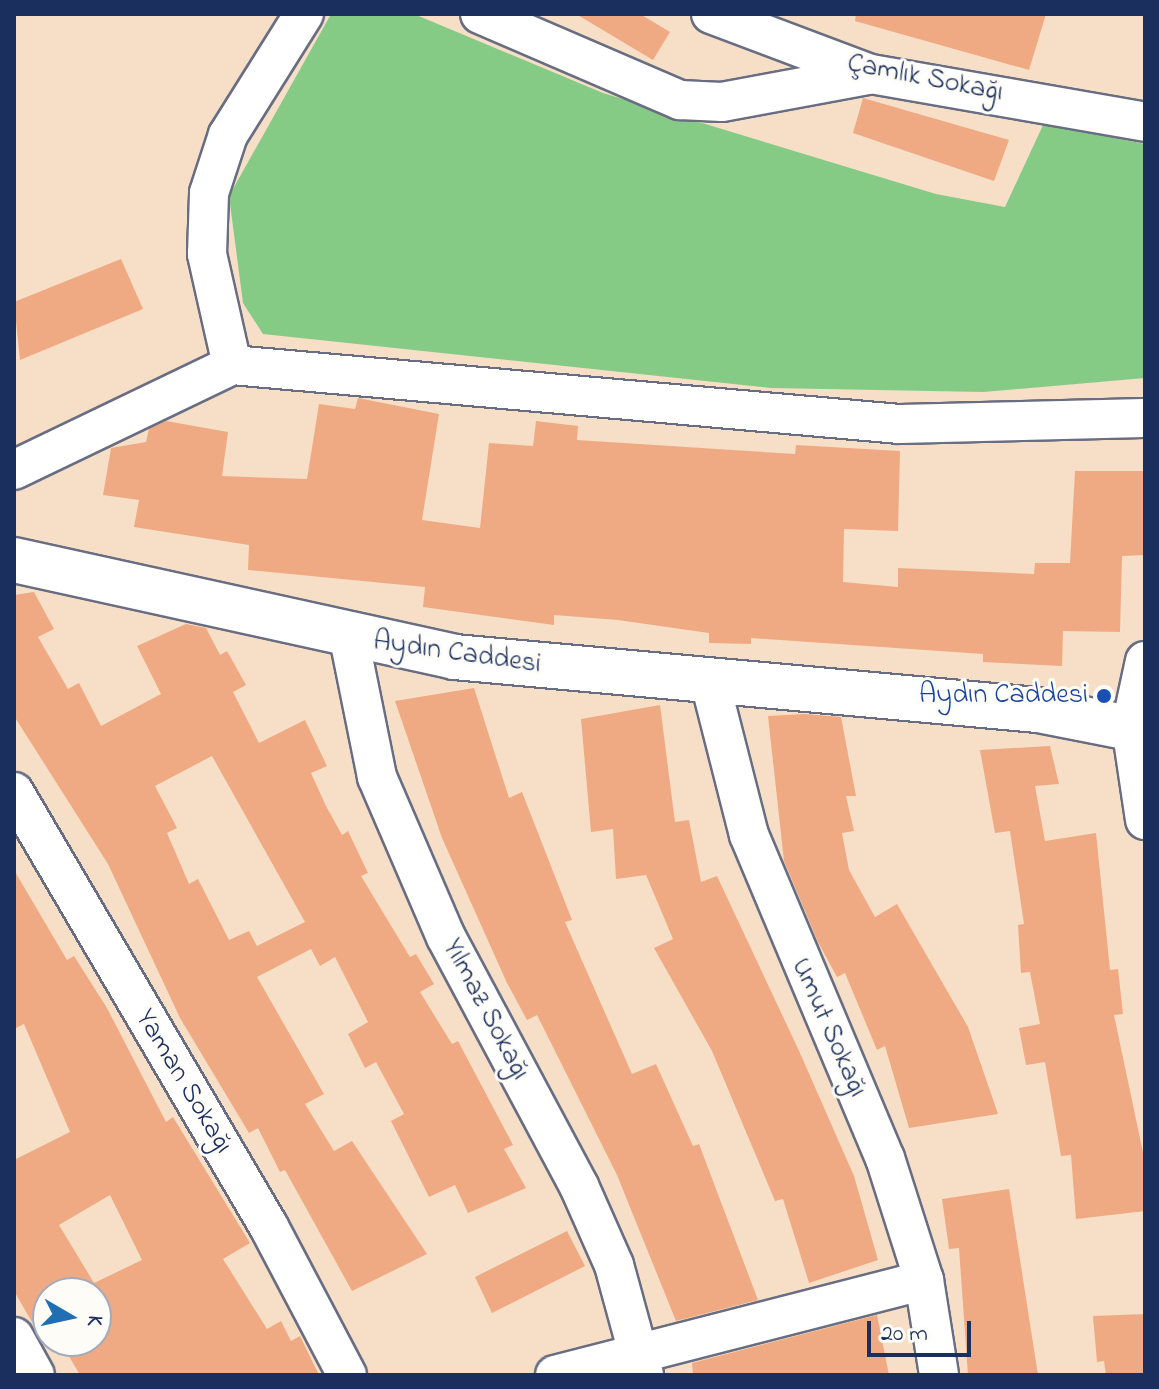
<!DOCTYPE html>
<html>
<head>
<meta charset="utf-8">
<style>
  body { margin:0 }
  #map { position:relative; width:1159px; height:1389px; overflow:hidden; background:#f6dfc6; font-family:"Indie Flower",sans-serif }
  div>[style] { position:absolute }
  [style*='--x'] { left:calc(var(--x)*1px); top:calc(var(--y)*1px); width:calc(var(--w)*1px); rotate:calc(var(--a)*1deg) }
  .green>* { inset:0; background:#86cb85 }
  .building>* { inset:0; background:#efaa84 }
  .roads { filter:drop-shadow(2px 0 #686d82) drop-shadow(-2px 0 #686d82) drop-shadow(0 2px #686d82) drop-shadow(0 -2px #686d82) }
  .street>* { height:38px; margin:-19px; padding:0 19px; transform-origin:19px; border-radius:19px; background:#fff }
  .secondary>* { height:44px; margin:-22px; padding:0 22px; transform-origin:22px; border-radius:22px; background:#fff }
  .dots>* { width:22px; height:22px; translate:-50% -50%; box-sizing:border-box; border:4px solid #fdfcf7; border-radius:50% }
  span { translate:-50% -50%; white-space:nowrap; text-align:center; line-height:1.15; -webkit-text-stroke:6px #fdfcf7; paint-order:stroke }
  .street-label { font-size:28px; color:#1b2f5e }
  .transit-label { font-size:28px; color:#164399 }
  .right { translate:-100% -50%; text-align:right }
  .frame { position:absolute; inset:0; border:16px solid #1b2f5e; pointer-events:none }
  .north { position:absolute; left:32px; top:1277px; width:80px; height:80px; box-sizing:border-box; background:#fdfcf7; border:2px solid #a3aaba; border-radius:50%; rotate:99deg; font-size:22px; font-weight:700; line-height:32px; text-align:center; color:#1b2f5e }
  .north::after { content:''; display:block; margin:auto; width:28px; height:36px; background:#1f6fb2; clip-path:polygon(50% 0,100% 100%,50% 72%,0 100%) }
  .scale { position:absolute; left:867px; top:1321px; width:104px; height:36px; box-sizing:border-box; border:4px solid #1b2f5e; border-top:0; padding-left:10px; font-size:24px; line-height:28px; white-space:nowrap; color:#1b2f5e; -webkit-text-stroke:6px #fdfcf7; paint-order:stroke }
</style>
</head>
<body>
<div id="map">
  <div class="green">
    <div style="clip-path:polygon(331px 14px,414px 14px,603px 93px,936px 194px,1005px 207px,1044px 123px,1145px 144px,1145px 378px,983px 392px,771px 388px,263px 334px,243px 303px,229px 196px)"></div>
  </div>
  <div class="building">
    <div style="clip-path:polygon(576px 14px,640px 14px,670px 32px,653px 60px)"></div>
    <div style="clip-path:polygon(856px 14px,1046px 14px,1029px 70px,855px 21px)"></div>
    <div style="clip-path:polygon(863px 98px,1009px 140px,994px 181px,853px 133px)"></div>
    <div style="clip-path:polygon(121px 259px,143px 309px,20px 360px,14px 302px)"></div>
    <div style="clip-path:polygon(358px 398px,439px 414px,422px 520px,480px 528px,489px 443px,533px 446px,536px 421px,578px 426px,577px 440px,795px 454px,796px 445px,900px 451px,898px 531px,844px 529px,843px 582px,898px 587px,898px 568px,1034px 574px,1035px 563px,1070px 563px,1075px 471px,1145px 471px,1145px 555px,1122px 556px,1120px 632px,1063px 631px,1062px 666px,983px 662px,983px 654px,751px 638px,751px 644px,709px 643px,709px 633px,618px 620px,554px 615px,554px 625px,423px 607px,425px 587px,248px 570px,249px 545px,134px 527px,139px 500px,103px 495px,111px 448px,146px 442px,149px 429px,166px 421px,228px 432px,222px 476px,307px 479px,319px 404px,355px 409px)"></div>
    <div style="clip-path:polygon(evenodd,34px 592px,54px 629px,38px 637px,68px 689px,79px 683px,101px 726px,161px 694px,137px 646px,186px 624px,206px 628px,220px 655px,227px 651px,246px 685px,233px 692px,259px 743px,305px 720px,327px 766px,311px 773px,326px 806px,342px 835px,348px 831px,368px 873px,361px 876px,410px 957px,416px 954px,434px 984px,420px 992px,452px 1044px,458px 1041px,513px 1145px,504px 1149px,526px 1188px,468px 1213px,455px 1185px,429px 1197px,391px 1121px,404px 1114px,376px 1062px,365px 1068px,348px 1034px,368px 1022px,335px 957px,320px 966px,311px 949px,257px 977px,324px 1094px,305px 1104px,334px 1151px,352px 1141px,427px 1254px,352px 1291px,285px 1170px,280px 1172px,258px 1128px,249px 1133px,180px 1018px,108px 864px,14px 716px,14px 595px,34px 592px,212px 756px,305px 922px,257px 946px,249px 931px,229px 940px,198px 879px,189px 884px,167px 833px,177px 828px,155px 786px,212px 756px)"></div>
    <div style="clip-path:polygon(474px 688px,509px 798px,522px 792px,572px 920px,565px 922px,632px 1074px,656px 1064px,693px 1146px,699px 1144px,758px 1300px,676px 1321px,617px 1175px,537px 1015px,527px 1020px,507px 983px,442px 838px,395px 701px)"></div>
    <div style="clip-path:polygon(660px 705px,675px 822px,689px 820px,701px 882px,717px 876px,800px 1053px,854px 1176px,878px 1260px,809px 1283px,783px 1199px,775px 1201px,712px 1051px,654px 948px,673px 939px,646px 875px,616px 879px,613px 829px,591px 832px,581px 719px)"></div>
    <div style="clip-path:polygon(805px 714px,841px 717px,856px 796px,846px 796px,854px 831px,842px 833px,849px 870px,875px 917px,897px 904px,968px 1027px,998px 1114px,909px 1128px,885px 1046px,877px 1050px,845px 973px,837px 977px,818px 942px,784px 861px,768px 716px)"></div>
    <div style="clip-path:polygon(1050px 746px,1059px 784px,1035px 786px,1045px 841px,1096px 833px,1110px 970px,1118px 969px,1123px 1014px,1114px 1015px,1145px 1162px,1145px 1211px,1076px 1219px,1071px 1155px,1061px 1156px,1045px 1062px,1026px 1065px,1019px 1028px,1040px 1024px,1030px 972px,1021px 973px,1018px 925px,1024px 924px,1010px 831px,995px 833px,980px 750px)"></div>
    <div style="clip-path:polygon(evenodd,14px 870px,67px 960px,74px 956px,107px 1008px,166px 1122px,173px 1117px,250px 1243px,223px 1259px,267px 1329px,281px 1321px,291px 1341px,300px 1336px,319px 1375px,80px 1375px,60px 1341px,96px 1341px,96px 1293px,48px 1293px,48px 1321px,44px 1314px,32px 1322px,14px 1291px,14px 1160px,70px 1132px,24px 1024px,14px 1029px,14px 870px,110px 1195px,142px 1260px,94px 1283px,59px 1225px,110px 1195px)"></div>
    <div style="clip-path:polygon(1009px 1189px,1038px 1375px,968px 1375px,959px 1248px,949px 1249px,942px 1199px)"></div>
    <div style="clip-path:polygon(567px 1231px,585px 1266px,492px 1313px,475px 1277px)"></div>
    <div style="clip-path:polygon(1145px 1314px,1145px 1375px,1106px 1375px,1104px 1361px,1097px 1362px,1093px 1316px)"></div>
    <div style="clip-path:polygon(877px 1315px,889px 1375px,693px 1375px,692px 1363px)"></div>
  </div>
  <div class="roads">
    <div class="street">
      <div style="--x:480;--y:14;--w:218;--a:23.3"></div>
      <div style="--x:680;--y:100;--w:42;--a:2.7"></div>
      <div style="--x:722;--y:102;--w:148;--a:-10.5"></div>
      <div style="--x:711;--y:14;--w:171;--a:20.6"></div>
      <div style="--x:871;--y:74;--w:278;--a:9.9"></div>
      <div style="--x:232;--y:365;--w:114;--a:-102.7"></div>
      <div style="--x:207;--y:254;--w:61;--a:-88.1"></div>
      <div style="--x:209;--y:193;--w:61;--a:-71.9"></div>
      <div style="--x:228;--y:135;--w:143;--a:-57.9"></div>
      <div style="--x:14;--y:470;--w:242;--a:-25.7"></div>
      <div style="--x:232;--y:365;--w:670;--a:5.05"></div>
      <div style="--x:899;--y:424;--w:246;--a:-1.4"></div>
      <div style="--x:349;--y:638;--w:142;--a:78.6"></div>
      <div style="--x:377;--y:777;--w:174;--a:66.7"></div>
      <div style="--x:446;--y:937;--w:282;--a:61.9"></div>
      <div style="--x:579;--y:1186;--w:86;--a:66.1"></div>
      <div style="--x:614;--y:1265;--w:114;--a:74.7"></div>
      <div style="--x:1145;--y:661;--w:66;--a:102.2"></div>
      <div style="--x:1131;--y:726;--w:95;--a:81.5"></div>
      <div style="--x:710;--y:682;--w:158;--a:75.7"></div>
      <div style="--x:749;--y:835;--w:350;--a:67.2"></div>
      <div style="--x:885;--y:1158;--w:128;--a:72.3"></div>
      <div style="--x:924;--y:1280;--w:96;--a:81"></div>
      <div style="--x:14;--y:792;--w:504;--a:59.62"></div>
      <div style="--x:269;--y:1227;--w:167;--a:62.2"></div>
      <div style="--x:14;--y:1337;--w:43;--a:61.1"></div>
      <div style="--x:555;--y:1375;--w:381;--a:-14.4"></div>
    </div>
    <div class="secondary">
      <div style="--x:14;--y:560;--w:451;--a:12.4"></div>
      <div style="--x:454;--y:657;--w:586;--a:5.19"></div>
      <div style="--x:1038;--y:710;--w:109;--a:11.1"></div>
    </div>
  </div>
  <div class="dots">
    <div style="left:1104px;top:696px;background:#1a4fb4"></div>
  </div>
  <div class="street-label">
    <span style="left:925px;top:79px;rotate:11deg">Çamlık Sokağı</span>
    <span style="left:457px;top:654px;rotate:8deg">Aydın Caddesi</span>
    <span style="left:485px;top:1010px;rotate:62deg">Yılmaz Sokağı</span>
    <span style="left:828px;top:1028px;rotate:66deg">Umut Sokağı</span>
    <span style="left:183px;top:1082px;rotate:59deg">Yaman Sokağı</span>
  </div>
  <div class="transit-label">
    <span class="right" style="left:1088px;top:696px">Aydın Caddesi</span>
  </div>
  <div class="frame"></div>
  <div class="north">K</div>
  <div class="scale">20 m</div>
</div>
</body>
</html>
